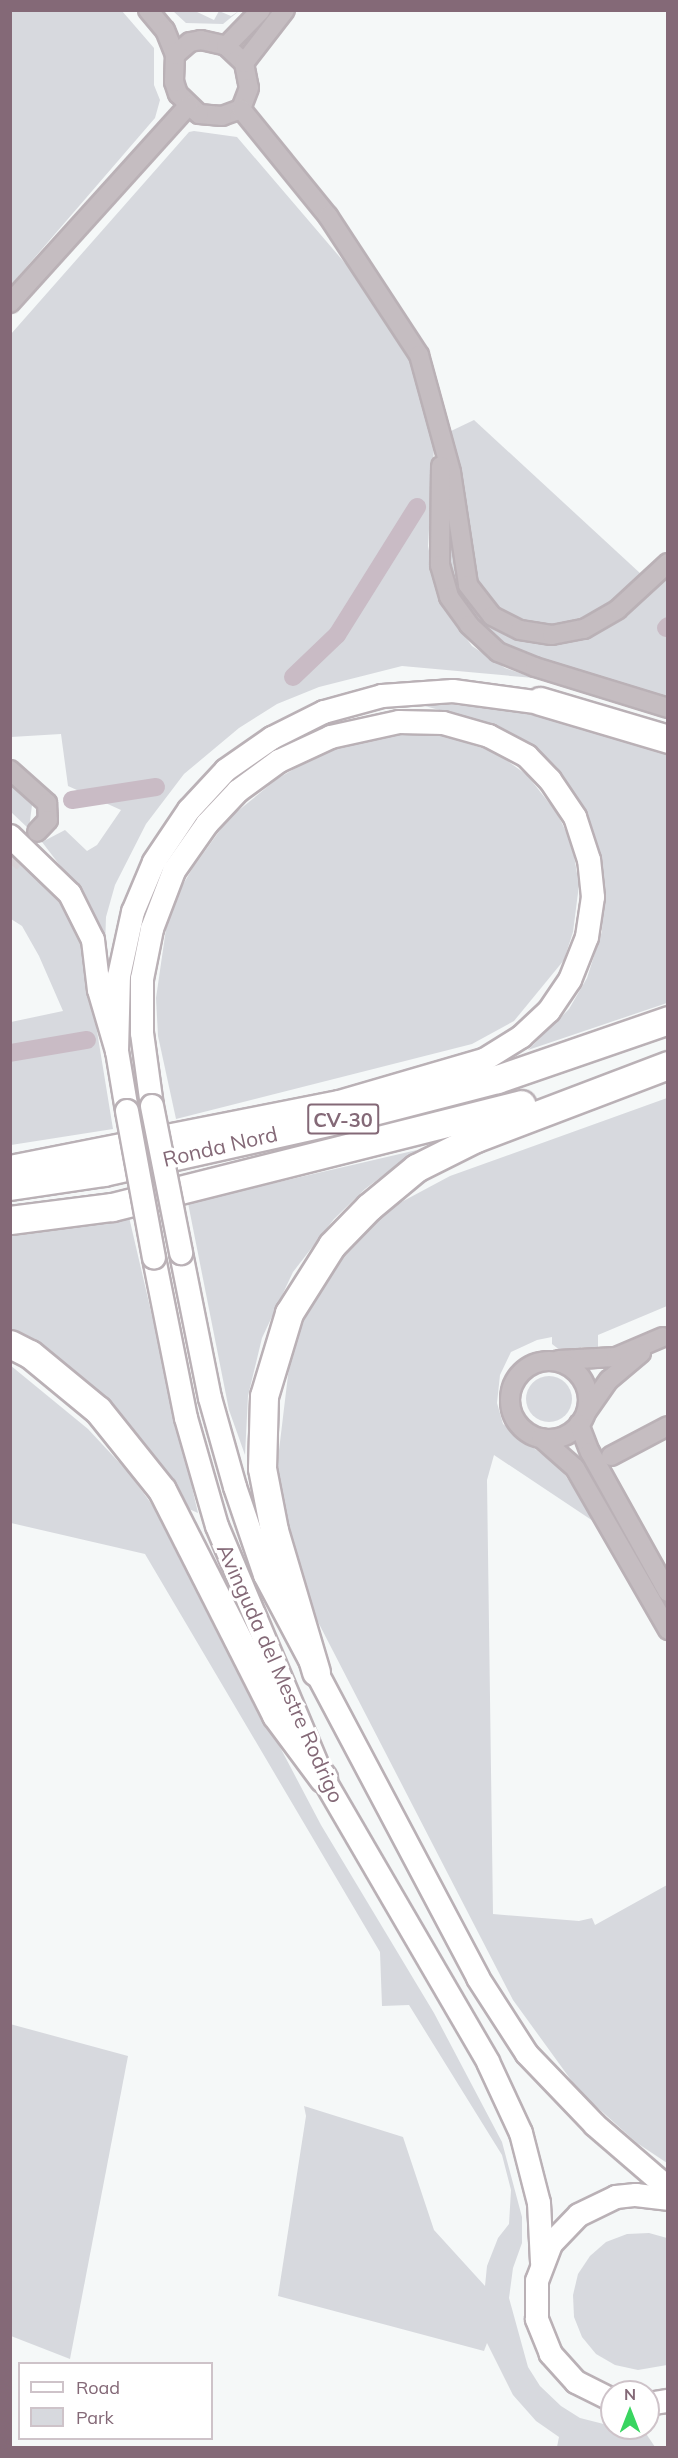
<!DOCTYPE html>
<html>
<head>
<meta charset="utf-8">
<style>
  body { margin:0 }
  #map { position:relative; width:678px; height:2458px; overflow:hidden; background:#f5f8f8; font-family:Mulish,sans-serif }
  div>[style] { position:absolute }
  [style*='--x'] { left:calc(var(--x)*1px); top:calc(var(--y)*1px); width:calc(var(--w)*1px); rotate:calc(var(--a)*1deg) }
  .green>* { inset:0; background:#d7d9de }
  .round { border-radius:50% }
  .canal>* { height:18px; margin:-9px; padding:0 9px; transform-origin:9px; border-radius:9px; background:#c9bbc5 }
  .minor-tunnel>* { height:18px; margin-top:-9px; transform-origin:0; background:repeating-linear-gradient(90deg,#d9d4d8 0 18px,transparent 0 27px) }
  .roads { filter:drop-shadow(2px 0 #bab1b6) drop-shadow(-2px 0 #bab1b6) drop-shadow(0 2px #bab1b6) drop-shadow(0 -2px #bab1b6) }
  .minor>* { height:18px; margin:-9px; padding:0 9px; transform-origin:9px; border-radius:9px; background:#c5bdc1 }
  .minor>.ring { margin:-9px; padding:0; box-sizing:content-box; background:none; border:18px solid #c5bdc1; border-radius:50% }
  .major>* { height:22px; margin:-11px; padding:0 11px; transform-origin:11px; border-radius:11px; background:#fff }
  .highway>* { height:27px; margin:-13.5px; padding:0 13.5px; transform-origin:13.5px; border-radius:13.5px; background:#fff }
  .bridges { filter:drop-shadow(2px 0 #bab1b6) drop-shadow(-2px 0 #bab1b6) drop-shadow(0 2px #bab1b6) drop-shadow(0 -2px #bab1b6) }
  .major-bridge>* { height:22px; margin:-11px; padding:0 11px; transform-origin:11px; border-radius:11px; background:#fff }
  span { translate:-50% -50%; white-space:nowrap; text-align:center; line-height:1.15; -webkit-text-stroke:6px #fff; paint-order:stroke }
  .shield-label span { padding:2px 4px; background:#fff; border:2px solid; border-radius:4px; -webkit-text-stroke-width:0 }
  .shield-label { font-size:20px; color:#846977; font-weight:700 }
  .street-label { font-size:21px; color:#846977 }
  .frame { position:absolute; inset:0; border:12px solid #846977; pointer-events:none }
  .legend { position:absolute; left:18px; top:2362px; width:195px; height:78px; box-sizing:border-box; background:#fff; border:2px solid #cec3c9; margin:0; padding:8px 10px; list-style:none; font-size:18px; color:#846977 }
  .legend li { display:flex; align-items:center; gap:12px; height:30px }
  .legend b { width:30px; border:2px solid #cec3c9 }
  .north { position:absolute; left:600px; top:2380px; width:60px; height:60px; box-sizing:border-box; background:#fff; border:2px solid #cec3c9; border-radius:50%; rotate:0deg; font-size:16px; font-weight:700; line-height:24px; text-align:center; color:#846977 }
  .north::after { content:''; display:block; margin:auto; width:21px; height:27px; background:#39d560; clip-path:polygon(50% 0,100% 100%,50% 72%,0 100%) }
</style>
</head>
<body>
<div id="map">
  <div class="green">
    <div style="clip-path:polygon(11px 10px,122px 11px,154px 48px,154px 85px,160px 100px,155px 118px,11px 285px)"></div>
    <div style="clip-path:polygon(173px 11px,195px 11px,214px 20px,219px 11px,231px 16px,239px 11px,223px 24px,186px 23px)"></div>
    <div style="clip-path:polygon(194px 131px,237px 137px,362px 283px,404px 345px,420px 387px,434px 448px,428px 546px,439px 601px,472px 646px,505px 668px,534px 678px,402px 666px,319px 687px,277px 704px,239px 728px,184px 774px,146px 824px,115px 885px,106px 917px,105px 948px,91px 906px,42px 842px,65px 830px,87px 851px,97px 845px,121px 810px,68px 786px,61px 734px,11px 737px,11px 334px,189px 132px)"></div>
    <div style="clip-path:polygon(474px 420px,641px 574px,618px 598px,586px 617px,548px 626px,517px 620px,493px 605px,476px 582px,451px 431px)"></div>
    <div style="clip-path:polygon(449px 509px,454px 552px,472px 603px,565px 641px,667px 572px,667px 701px,532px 658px,508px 647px,480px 625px,458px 599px,446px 562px)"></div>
    <div style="clip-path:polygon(447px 704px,535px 713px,667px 747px,667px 1003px,528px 1050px,569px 1009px,587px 978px,602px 931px,603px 878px,596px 844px,582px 809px,520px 740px,491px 724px,421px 705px)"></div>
    <div style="clip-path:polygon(434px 733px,495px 752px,527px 775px,557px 813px,572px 844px,579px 885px,573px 932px,564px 960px,514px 1021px,472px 1044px,176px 1119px,158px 1036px,156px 998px,166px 929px,178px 893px,192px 869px,228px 819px,277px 779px,311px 759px,347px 744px,395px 734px)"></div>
    <div style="clip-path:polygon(10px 778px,33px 797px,29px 829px,11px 812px)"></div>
    <div style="clip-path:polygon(11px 845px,80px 927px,113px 1129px,11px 1145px,11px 1022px,63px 1011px,39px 956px,22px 926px,11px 919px)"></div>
    <div style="clip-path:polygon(667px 1098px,667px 1306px,598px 1335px,598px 1347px,581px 1347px,579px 1354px,561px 1351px,552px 1344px,552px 1337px,537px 1340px,511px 1352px,500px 1375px,497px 1403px,503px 1424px,561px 1469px,599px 1525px,494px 1455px,487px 1480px,493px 1914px,579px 1921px,592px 1918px,595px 1925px,667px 1885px,667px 2163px,637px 2143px,579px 2091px,513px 2000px,317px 1620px,291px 1545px,277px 1467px,291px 1350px,308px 1312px,344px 1255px,379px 1214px,450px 1176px)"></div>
    <div style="clip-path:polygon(417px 1150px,365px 1189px,334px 1219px,293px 1272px,262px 1338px,248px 1396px,245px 1455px,229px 1410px,188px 1203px)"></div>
    <div style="clip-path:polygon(129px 1217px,198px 1513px,189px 1509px,156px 1461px,11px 1334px,10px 1234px)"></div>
    <div style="clip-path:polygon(10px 1365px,88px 1429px,128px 1472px,153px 1506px,321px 1825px,434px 2013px,502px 2142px,522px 2217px,522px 2243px,513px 2268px,509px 2298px,528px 2367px,540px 2386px,561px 2406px,580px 2418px,647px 2435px,655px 2447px,557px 2447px,559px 2437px,536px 2421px,513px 2395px,487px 2343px,484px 2351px,278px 2296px,306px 2116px,304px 2106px,403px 2137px,434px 2230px,485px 2286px,487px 2266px,498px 2238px,509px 2224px,511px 2190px,502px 2155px,409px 2005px,382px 2006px,380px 1952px,145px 1554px,11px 1523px)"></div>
    <div class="round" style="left:526px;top:1376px;width:46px;height:46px"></div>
    <div style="clip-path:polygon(10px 2024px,128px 2056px,70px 2359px,11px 2336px)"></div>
    <div style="clip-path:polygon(649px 2233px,667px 2238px,667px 2365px,638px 2370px,615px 2365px,596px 2354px,582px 2337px,574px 2317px,573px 2295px,578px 2274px,590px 2256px,606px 2242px,627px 2234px)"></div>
  </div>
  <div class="canal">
    <div style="--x:666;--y:628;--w:3;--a:-45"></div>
    <div style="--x:293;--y:677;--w:61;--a:-43.7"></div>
    <div style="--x:337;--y:635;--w:151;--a:-58"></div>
    <div style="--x:72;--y:800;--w:85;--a:-8.8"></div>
    <div style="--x:10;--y:1053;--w:78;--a:-9.6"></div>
  </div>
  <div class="minor-tunnel">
    <div style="--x:10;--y:864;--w:31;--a:-50"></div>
  </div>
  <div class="roads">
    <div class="minor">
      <div style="--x:148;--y:10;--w:26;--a:50"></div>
      <div style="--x:165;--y:30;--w:27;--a:68"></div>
      <div style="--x:201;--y:40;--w:26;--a:13"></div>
      <div style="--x:226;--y:46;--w:25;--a:43"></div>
      <div style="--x:244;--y:63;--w:25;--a:79"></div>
      <div style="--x:249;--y:88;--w:22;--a:111"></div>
      <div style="--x:241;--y:109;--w:20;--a:160"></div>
      <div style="--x:222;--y:116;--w:23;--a:-175"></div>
      <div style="--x:199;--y:114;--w:29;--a:-136"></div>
      <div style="--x:178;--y:94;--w:13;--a:-108"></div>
      <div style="--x:174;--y:82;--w:27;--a:-88"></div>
      <div style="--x:175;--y:55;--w:20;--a:-41"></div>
      <div style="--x:190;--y:42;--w:11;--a:-10"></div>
      <div style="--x:226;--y:46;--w:50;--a:-45.8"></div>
      <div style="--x:244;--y:63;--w:67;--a:-52.3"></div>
      <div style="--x:241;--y:109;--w:138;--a:50.9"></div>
      <div style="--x:328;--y:216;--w:166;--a:56.8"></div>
      <div style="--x:419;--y:355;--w:121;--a:74.7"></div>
      <div style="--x:451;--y:472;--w:114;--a:81.4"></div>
      <div style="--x:468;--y:585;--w:39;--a:52"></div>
      <div style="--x:492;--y:616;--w:31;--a:27"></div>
      <div style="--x:520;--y:630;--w:32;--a:9"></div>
      <div style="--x:552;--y:635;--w:33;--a:-11"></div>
      <div style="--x:584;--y:629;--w:39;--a:-30"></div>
      <div style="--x:618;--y:609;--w:68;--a:-42.6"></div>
      <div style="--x:10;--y:303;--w:266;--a:-47.9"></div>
      <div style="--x:441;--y:466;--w:99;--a:90.6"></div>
      <div style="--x:440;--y:565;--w:33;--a:74"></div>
      <div style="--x:449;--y:597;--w:34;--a:54"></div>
      <div style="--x:469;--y:625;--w:40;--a:43"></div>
      <div style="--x:498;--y:652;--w:40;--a:22"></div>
      <div style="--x:535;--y:667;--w:139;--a:17.1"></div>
      <div style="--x:10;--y:770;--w:50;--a:41.7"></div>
      <div style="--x:47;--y:803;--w:17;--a:87"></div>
      <div style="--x:48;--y:820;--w:16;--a:133"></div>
      <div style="--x:559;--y:1360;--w:57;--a:-3"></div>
      <div style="--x:616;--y:1357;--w:51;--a:-23.1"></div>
      <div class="ring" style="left:510px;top:1361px;width:60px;height:60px"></div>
      <div style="--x:587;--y:1411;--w:38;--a:-55"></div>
      <div style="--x:609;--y:1380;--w:42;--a:-40.2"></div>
      <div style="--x:579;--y:1424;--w:30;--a:69"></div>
      <div style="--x:590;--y:1452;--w:160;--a:60.9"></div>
      <div style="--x:541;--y:1438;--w:45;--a:41.4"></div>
      <div style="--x:575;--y:1468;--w:187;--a:60.1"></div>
      <div style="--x:611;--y:1456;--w:64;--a:-27.8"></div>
    </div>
    <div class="major">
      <div style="--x:10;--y:836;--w:83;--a:44"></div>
      <div style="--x:70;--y:894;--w:51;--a:63.4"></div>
      <div style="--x:93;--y:940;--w:50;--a:83.2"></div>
      <div style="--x:99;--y:990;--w:64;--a:73.6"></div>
      <div style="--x:117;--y:1051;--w:61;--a:80.5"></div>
      <div style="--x:117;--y:1051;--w:75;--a:-88.5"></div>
      <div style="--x:119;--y:976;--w:66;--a:-77.7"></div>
      <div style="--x:133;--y:912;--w:54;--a:-67.2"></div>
      <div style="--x:154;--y:862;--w:63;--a:-56.1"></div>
      <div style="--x:189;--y:810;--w:54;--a:-47.2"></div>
      <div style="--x:226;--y:770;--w:56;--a:-34.8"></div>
      <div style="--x:272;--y:738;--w:58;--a:-26.6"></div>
      <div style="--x:324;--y:712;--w:60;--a:-15.4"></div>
      <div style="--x:382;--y:696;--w:71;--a:-4"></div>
      <div style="--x:453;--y:691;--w:104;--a:7.7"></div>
      <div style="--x:10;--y:1167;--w:335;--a:-11.2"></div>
      <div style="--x:339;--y:1102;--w:151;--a:-16.2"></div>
      <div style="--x:484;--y:1060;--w:44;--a:-31.9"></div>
      <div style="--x:521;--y:1037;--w:38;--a:-43"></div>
      <div style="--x:549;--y:1011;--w:37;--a:-56"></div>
      <div style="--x:570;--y:980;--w:46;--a:-68.4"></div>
      <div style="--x:587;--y:937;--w:40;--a:-81.5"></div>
      <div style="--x:593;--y:897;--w:37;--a:-96"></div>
      <div style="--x:589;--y:860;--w:45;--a:-108"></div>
      <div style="--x:575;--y:817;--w:45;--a:-124"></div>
      <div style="--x:550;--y:780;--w:33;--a:-134"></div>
      <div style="--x:527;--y:756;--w:43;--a:-152.2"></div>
      <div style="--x:489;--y:736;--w:48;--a:-164.2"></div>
      <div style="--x:443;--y:723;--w:44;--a:-178.7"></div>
      <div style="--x:399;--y:722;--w:70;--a:167.6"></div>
      <div style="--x:331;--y:737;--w:57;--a:155.2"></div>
      <div style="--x:279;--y:761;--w:51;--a:143.8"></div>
      <div style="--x:238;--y:791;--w:45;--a:133.2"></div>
      <div style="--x:207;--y:824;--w:57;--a:125.1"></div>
      <div style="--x:174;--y:871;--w:62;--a:110.8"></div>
      <div style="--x:152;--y:929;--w:51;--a:101.3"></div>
      <div style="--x:142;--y:979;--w:54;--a:90"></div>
      <div style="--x:142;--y:1033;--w:74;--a:82.2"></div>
      <div style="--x:181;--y:1253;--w:148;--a:78.7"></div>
      <div style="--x:210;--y:1398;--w:92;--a:74.3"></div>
      <div style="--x:235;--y:1487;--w:93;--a:71.2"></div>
      <div style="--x:265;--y:1575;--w:456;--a:62.1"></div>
      <div style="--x:478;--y:1978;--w:90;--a:57.2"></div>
      <div style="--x:527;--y:2054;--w:98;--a:46.2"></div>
      <div style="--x:595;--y:2125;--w:96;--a:40.8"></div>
      <div style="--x:154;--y:1258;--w:163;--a:78.7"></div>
      <div style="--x:186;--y:1418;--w:112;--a:74"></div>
      <div style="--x:217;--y:1526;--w:273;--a:67.2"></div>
      <div style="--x:323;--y:1778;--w:328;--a:59.8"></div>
      <div style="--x:488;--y:2062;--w:78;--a:65.1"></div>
      <div style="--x:521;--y:2133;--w:72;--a:75.6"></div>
      <div style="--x:539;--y:2203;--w:59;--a:87.1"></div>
      <div style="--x:612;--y:2400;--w:40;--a:-153.4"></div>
      <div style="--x:576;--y:2382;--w:38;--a:-132"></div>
      <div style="--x:551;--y:2354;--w:38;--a:-112"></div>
      <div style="--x:537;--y:2319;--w:38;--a:-90"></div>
      <div style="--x:537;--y:2281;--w:40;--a:-69"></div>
      <div style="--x:551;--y:2244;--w:40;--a:-46"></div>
      <div style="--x:579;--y:2215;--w:41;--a:-25.9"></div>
      <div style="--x:616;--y:2197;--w:20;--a:-6"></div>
      <div style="--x:636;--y:2195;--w:32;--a:7"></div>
      <div style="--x:648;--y:2404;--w:20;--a:-9"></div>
    </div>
    <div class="highway">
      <div style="--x:540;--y:701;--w:134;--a:16.5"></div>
      <div style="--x:10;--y:1186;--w:95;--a:-8.5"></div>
      <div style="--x:104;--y:1172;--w:244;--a:-12.6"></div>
      <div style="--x:342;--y:1119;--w:160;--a:-14.5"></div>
      <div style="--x:497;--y:1079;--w:181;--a:-19"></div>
      <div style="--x:10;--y:1220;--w:103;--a:-7.3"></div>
      <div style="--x:112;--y:1207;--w:422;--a:-14.1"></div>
      <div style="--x:10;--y:1344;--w:22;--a:27"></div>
      <div style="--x:30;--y:1354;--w:88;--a:39.5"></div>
      <div style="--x:98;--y:1410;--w:102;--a:51.3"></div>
      <div style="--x:162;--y:1490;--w:252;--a:63.1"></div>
      <div style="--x:276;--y:1715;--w:79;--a:53.3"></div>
      <div style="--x:316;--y:1672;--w:148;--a:-106.5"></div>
      <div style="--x:274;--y:1530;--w:63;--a:-101"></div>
      <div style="--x:262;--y:1468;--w:72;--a:-88.4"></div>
      <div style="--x:264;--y:1396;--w:87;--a:-73.2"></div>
      <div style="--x:289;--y:1313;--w:80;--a:-57.7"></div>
      <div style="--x:332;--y:1245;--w:53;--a:-45.8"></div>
      <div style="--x:369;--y:1207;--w:61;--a:-39.7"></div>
      <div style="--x:416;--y:1168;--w:67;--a:-26.6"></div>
      <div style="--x:476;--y:1138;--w:205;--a:-20.8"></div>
    </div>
  </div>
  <div class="bridges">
    <div class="major-bridge">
      <div style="--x:152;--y:1106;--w:150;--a:78.8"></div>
      <div style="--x:127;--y:1111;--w:149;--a:79.6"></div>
    </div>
  </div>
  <div class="shield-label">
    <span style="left:343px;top:1119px">CV-30</span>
  </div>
  <div class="street-label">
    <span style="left:220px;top:1146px;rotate:-13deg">Ronda Nord</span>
    <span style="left:281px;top:1673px;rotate:66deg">Avinguda del Mestre Rodrigo</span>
  </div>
  <div class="frame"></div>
  <ul class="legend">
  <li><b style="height:8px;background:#fff"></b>Road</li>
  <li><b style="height:16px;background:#d7d9de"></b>Park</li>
  </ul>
  <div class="north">N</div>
</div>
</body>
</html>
